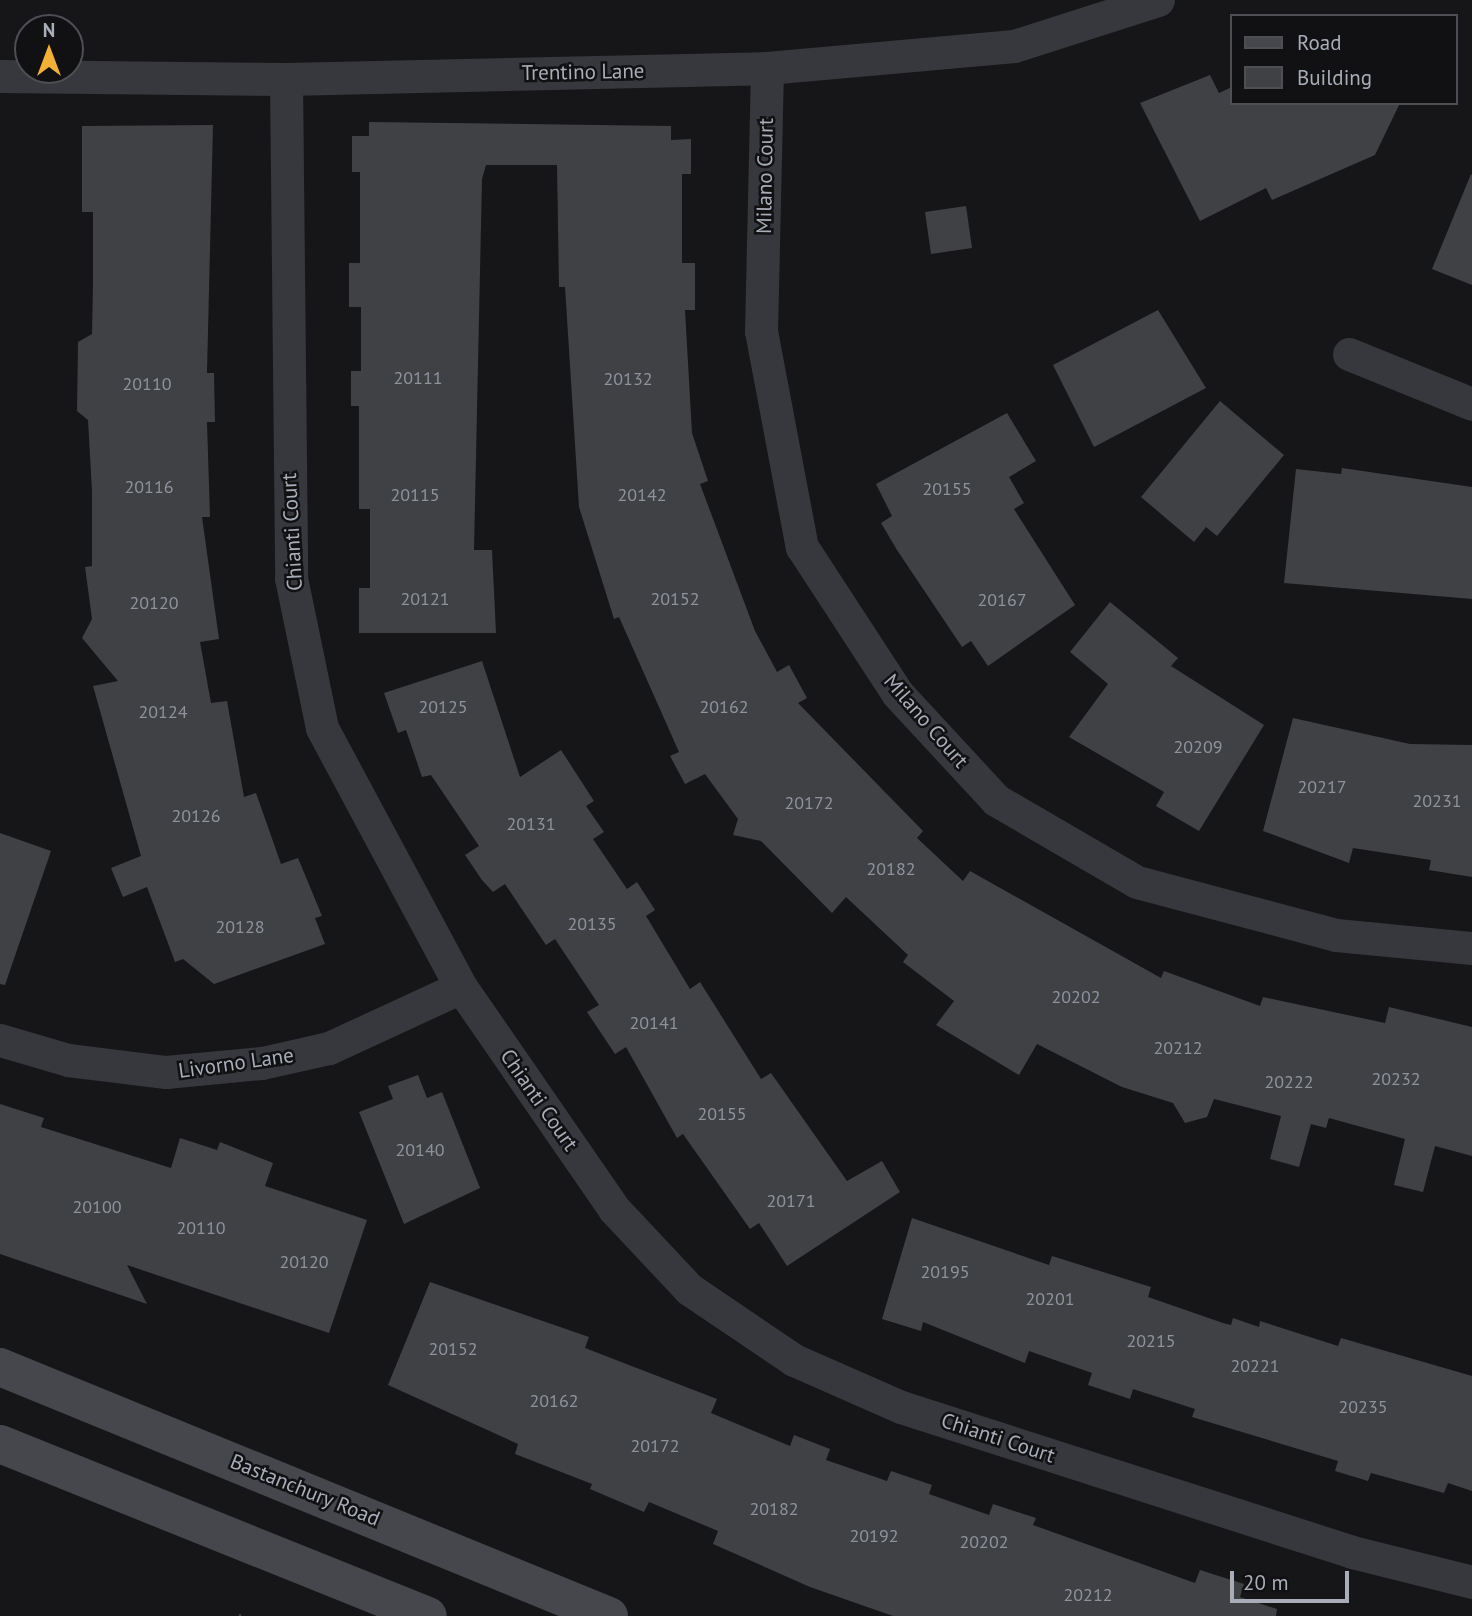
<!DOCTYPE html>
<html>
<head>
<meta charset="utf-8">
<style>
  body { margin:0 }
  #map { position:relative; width:1472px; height:1616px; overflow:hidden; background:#161618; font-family:"PT Sans",sans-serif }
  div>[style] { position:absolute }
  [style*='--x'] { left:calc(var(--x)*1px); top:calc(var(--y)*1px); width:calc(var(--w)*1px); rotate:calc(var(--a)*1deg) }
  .building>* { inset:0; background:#404145 }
  .path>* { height:4.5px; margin-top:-2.25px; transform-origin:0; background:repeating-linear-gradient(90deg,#3d3f44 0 3.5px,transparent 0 8.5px) }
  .minor>* { height:33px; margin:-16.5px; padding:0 16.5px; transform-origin:16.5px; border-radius:16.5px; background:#37383d }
  .secondary>* { height:38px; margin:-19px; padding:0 19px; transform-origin:19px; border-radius:19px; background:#45474d }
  span { translate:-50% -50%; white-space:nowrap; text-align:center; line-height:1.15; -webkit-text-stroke:5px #111113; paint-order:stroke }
  .number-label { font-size:18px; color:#8e929b }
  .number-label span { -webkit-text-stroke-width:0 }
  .street-label { font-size:21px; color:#a8adb8 }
  .legend { position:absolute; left:1230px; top:14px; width:228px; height:91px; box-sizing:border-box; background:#111113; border:2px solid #4d4f55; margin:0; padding:9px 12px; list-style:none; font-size:21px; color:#a8adb8 }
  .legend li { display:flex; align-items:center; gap:14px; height:35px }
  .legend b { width:35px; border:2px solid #4d4f55 }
  .north { position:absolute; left:14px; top:14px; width:70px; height:70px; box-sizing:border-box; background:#111113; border:2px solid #4d4f55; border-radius:50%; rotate:0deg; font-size:19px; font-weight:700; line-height:28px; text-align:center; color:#a8adb8 }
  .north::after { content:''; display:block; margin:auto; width:24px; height:32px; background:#f2b134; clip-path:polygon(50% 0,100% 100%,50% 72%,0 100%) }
  .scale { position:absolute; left:1230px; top:1571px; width:119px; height:32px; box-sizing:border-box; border:4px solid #a8adb8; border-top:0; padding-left:9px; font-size:21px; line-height:24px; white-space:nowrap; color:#a8adb8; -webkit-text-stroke:5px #111113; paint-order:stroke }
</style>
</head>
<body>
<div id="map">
  <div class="building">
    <div style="clip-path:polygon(1210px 75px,1219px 93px,1232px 87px,1232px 103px,1400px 103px,1375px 155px,1272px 200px,1266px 188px,1200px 221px,1140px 103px)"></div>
    <div style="clip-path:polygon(369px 122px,671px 126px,671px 140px,691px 139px,691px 174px,682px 174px,682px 263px,695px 263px,695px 310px,685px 310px,692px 433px,708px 481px,700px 484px,755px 631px,777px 672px,789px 665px,807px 698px,798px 703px,923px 831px,917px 838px,963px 881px,970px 871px,1161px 978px,1164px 971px,1260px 1006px,1263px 997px,1385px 1023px,1389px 1007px,1472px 1027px,1472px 1156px,1435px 1146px,1423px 1192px,1394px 1185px,1405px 1139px,1329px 1118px,1326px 1128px,1311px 1124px,1299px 1167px,1270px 1159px,1281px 1116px,1214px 1099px,1207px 1117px,1185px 1123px,1173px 1103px,1122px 1087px,1037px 1044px,1019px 1075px,936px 1025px,954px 1001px,903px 962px,908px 955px,846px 897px,832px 913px,761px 841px,733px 835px,738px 819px,705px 774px,685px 784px,670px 756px,679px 752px,619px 617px,614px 619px,579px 507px,565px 287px,559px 287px,557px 165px,486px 165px,482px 179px,474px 550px,492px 550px,496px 633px,359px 633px,359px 588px,370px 588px,370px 509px,359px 509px,359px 406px,351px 406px,351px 371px,361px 371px,361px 307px,349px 307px,349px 263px,360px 263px,360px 172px,352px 172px,352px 136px,369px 136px)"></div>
    <div style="clip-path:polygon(213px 125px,207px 373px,214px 373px,215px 422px,207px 422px,210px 517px,202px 517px,219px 639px,200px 642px,211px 703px,227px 701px,244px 797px,256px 793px,281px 864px,298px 858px,322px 916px,315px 918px,325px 944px,214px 984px,183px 959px,175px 962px,147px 887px,123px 897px,111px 868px,141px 856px,93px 686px,118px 681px,82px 638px,92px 619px,85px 567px,92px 566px,92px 491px,88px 420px,77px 411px,78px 342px,92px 334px,93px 284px,93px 212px,82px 212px,82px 126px)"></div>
    <div style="clip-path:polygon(1471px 174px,1472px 175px,1472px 285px,1432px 269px)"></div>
    <div style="clip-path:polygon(966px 206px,972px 248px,931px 254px,925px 212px)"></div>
    <div style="clip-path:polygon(1158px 310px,1206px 388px,1094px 447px,1053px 365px)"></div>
    <div style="clip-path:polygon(1220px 401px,1284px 455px,1217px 536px,1206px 527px,1194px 542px,1141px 497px)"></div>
    <div style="clip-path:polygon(1007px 413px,1036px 461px,1009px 477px,1024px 503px,1014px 509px,1075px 605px,988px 666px,971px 641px,962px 647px,897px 550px,881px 523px,892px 516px,876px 484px)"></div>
    <div style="clip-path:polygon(1342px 468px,1472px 487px,1472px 599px,1284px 583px,1296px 469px,1341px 474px)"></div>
    <div style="clip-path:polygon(1110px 602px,1178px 658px,1171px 666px,1264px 725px,1199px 831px,1156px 806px,1164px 792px,1069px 737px,1108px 684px,1070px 652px)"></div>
    <div style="clip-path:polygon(482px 661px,520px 777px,561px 750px,594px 801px,586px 806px,604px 832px,593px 839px,627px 889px,637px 882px,655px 910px,646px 916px,690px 989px,700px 982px,761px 1079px,771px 1073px,847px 1181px,882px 1161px,900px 1192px,787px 1266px,759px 1223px,750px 1229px,683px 1134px,677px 1138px,626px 1047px,615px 1054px,587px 1012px,599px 1005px,555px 939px,546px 945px,505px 884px,493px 892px,482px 880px,465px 855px,479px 846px,431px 775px,422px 777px,406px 730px,398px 733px,384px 693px)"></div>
    <div style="clip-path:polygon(1293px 718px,1410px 744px,1472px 745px,1472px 877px,1429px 870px,1431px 860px,1353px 848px,1349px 863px,1263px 831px)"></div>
    <div style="clip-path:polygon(0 833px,51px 851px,5px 985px,0 984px)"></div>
    <div style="clip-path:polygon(418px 1075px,427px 1098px,442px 1092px,480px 1188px,404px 1224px,359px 1112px,393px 1099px,388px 1086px)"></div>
    <div style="clip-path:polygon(0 1104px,44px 1118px,41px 1127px,171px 1168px,180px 1138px,217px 1150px,220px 1142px,273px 1163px,265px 1186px,367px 1220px,329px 1333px,127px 1265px,147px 1304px,0 1254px)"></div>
    <div style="clip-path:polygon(912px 1218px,1049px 1265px,1052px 1256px,1151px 1287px,1148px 1297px,1223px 1323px,1231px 1325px,1233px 1318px,1259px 1327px,1260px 1321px,1338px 1346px,1341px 1338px,1472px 1376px,1472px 1491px,1448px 1483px,1444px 1493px,1371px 1473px,1368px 1481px,1335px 1471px,1338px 1461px,1192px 1417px,1195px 1409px,1133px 1389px,1130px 1399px,1088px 1385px,1092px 1373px,1029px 1351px,1025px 1363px,923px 1322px,921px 1331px,882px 1319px)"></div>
    <div style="clip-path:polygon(430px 1282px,589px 1337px,585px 1348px,717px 1399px,711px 1413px,790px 1446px,794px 1435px,830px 1449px,826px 1460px,887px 1481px,891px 1471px,932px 1485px,929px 1494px,989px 1515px,993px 1504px,1036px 1518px,1033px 1525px,1195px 1583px,1200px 1570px,1244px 1584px,1240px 1597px,1277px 1609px,1276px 1616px,893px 1616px,810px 1587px,713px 1544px,718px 1531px,649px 1502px,644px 1512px,590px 1489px,592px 1484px,515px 1454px,518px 1444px,388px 1385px)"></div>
  </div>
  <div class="path">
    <div style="--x:239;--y:1616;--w:2;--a:0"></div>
  </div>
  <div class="minor">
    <div style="--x:767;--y:68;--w:263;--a:91.3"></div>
    <div style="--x:761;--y:331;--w:220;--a:79.3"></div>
    <div style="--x:802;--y:547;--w:174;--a:56.9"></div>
    <div style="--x:897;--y:693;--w:146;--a:47.2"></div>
    <div style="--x:996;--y:800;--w:163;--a:30.2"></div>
    <div style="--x:1137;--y:882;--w:206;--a:14.9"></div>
    <div style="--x:1336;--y:935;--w:137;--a:5.5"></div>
    <div style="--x:0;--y:76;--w:286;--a:0.6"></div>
    <div style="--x:286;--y:79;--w:481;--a:-1.3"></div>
    <div style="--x:767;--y:68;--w:248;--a:-5.1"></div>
    <div style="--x:1014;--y:46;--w:151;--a:-17.7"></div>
    <div style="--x:286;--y:79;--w:499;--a:89.4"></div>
    <div style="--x:291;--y:578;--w:153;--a:78.3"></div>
    <div style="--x:322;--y:728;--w:294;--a:61.8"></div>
    <div style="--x:461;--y:987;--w:270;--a:55.4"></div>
    <div style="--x:614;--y:1209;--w:110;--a:46.8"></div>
    <div style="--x:689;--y:1289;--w:127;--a:34.1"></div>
    <div style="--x:794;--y:1360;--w:117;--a:23.7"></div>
    <div style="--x:901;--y:1407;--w:474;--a:17.8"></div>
    <div style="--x:1352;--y:1552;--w:124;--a:14"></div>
    <div style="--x:1349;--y:354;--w:133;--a:22.1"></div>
    <div style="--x:0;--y:1040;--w:71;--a:16.4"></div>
    <div style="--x:68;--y:1060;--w:99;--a:7"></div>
    <div style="--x:166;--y:1072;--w:96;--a:-5.4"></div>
    <div style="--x:262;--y:1063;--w:69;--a:-12.6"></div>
    <div style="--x:329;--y:1048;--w:145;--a:-24.8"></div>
  </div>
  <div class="secondary">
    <div style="--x:0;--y:1367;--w:658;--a:22.24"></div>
    <div style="--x:0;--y:1444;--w:461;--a:21.9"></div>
  </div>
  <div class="number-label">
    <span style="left:418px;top:378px">20111</span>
    <span style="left:628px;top:379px">20132</span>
    <span style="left:147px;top:384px">20110</span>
    <span style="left:149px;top:487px">20116</span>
    <span style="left:947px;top:489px">20155</span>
    <span style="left:415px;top:495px">20115</span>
    <span style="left:642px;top:495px">20142</span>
    <span style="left:425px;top:599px">20121</span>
    <span style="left:675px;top:599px">20152</span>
    <span style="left:1002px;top:600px">20167</span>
    <span style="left:154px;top:603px">20120</span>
    <span style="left:443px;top:707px">20125</span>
    <span style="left:724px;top:707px">20162</span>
    <span style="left:163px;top:712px">20124</span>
    <span style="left:1198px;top:747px">20209</span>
    <span style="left:1322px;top:787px">20217</span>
    <span style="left:1437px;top:801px">20231</span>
    <span style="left:809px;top:803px">20172</span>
    <span style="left:196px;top:816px">20126</span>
    <span style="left:531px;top:824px">20131</span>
    <span style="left:891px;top:869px">20182</span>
    <span style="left:592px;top:924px">20135</span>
    <span style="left:240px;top:927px">20128</span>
    <span style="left:1076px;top:997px">20202</span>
    <span style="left:654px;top:1023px">20141</span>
    <span style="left:1178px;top:1048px">20212</span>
    <span style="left:1396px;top:1079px">20232</span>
    <span style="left:1289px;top:1082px">20222</span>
    <span style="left:722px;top:1114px">20155</span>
    <span style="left:420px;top:1150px">20140</span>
    <span style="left:791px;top:1201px">20171</span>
    <span style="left:97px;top:1207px">20100</span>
    <span style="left:201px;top:1228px">20110</span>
    <span style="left:304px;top:1262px">20120</span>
    <span style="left:945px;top:1272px">20195</span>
    <span style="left:1050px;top:1299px">20201</span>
    <span style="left:1151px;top:1341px">20215</span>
    <span style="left:453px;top:1349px">20152</span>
    <span style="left:1255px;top:1366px">20221</span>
    <span style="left:554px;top:1401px">20162</span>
    <span style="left:1363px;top:1407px">20235</span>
    <span style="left:655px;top:1446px">20172</span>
    <span style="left:774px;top:1509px">20182</span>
    <span style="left:874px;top:1536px">20192</span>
    <span style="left:984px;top:1542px">20202</span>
    <span style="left:1088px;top:1595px">20212</span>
  </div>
  <div class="street-label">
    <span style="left:583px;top:72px;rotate:-1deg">Trentino Lane</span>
    <span style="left:765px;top:176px;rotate:-89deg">Milano Court</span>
    <span style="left:292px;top:532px;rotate:-93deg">Chianti Court</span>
    <span style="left:926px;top:721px;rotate:49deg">Milano Court</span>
    <span style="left:236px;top:1063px;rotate:-8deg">Livorno Lane</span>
    <span style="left:539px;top:1100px;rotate:55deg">Chianti Court</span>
    <span style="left:998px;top:1438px;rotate:18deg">Chianti Court</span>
    <span style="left:305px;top:1490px;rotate:22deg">Bastanchury Road</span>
  </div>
  <ul class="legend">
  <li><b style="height:9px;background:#45474d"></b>Road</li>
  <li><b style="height:19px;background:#404145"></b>Building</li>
  </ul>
  <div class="north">N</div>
  <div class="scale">20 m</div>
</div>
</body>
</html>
